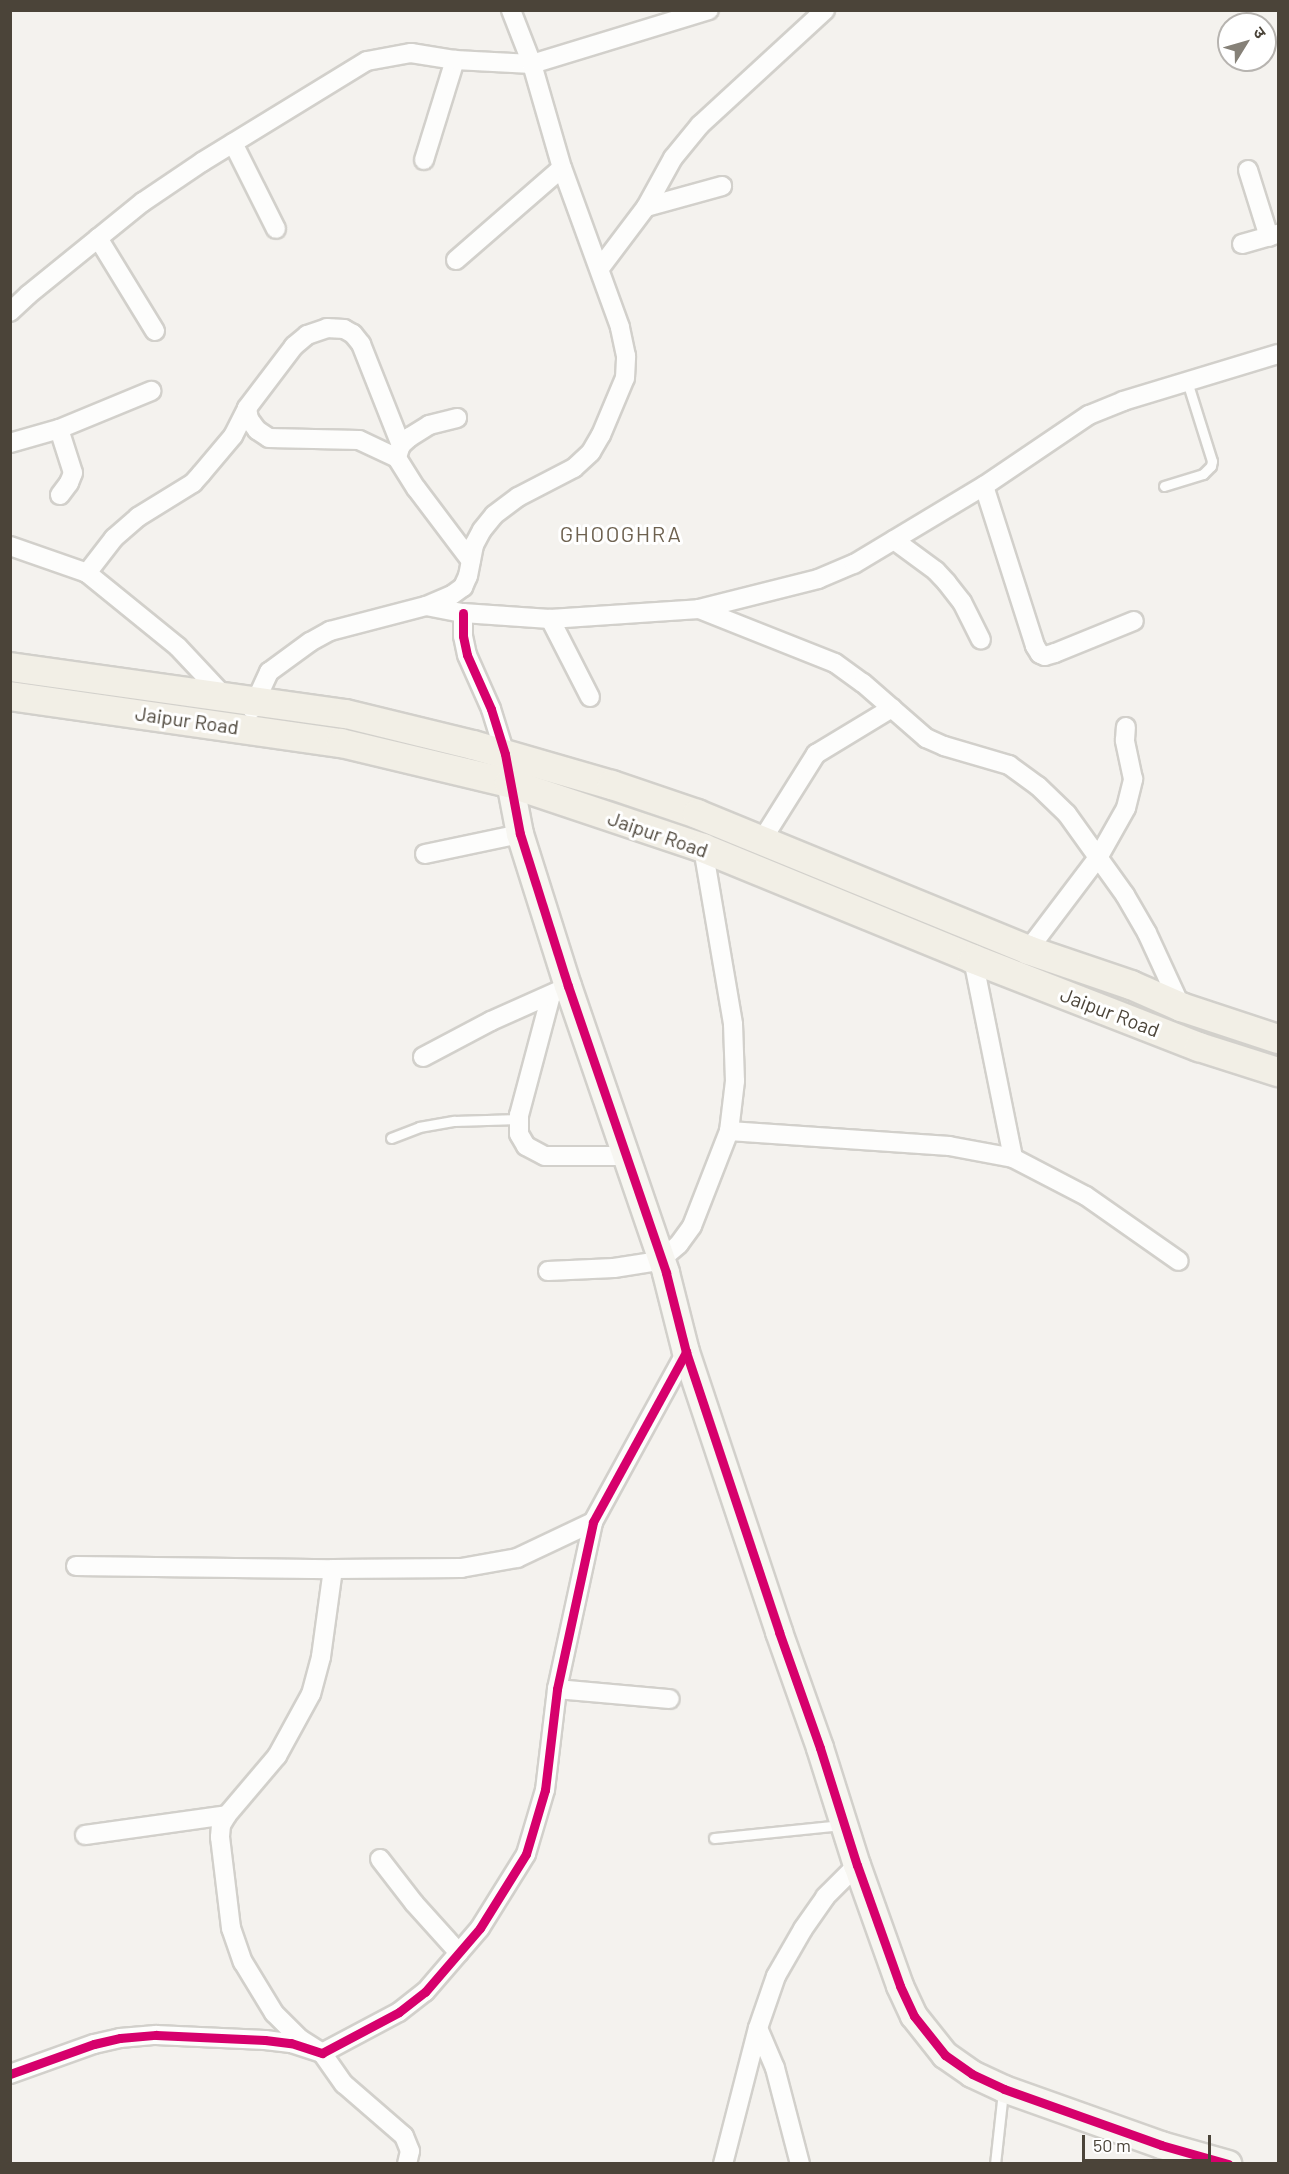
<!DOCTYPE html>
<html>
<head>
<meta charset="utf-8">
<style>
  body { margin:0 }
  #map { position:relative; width:1289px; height:2174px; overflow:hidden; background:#f4f2ee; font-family:Barlow,"Noto Sans Devanagari",sans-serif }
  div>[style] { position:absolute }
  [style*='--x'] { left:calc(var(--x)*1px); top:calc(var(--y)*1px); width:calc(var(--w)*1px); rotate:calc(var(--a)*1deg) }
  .roads { filter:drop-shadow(2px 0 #d2d0cb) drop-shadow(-2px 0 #d2d0cb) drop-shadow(0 2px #d2d0cb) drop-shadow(0 -2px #d2d0cb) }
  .lane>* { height:9px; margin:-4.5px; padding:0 4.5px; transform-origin:4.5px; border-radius:4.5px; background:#fdfdfc }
  .street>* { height:18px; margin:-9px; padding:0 9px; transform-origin:9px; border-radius:9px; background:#fdfdfc }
  .secondary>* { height:26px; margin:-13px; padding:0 13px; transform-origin:13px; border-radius:13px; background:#f7f6f1 }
  .primary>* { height:28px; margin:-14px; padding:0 14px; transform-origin:14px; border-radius:14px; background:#f2efe6 }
  .cycleway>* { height:9px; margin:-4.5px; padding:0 4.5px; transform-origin:4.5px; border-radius:4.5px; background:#d6006c }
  span { translate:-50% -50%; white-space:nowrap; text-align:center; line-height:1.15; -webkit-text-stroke:6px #fff; paint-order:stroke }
  .street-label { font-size:20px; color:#4b4439 }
  .quarter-label { font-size:22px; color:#6e6250; letter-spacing:1.5px }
  .frame { position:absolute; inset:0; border:12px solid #4b4439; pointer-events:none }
  .north { position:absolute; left:1217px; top:12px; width:60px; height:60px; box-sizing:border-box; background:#fff; border:2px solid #b7b4b0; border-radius:50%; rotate:53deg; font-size:16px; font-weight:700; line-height:24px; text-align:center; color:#4b4439 }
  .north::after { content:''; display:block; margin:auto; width:21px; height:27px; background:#868178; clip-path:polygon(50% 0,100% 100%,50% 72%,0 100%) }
  .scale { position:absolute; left:1082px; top:2135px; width:129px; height:27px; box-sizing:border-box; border:3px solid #4b4439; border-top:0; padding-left:8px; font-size:18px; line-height:21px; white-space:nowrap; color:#4b4439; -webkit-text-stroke:4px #fff; paint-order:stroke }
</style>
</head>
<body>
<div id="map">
  <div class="roads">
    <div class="lane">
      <div style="--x:1164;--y:486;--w:41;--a:-17.1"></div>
      <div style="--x:1203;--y:474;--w:11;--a:-45"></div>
      <div style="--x:1211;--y:466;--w:5;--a:-79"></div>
      <div style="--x:1212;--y:461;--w:84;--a:-107.4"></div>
      <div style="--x:391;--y:1138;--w:30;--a:-21"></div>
      <div style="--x:419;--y:1127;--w:36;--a:-10"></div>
      <div style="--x:454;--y:1121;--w:65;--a:-1.8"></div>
      <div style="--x:714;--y:1838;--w:129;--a:-5.8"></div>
      <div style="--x:995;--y:2164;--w:73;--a:-83.7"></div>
    </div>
    <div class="street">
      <div style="--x:233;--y:143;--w:96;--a:63.4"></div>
      <div style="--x:424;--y:160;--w:105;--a:-72.8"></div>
      <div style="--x:1248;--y:170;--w:70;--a:72.6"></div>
      <div style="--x:646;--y:207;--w:56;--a:-61.1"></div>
      <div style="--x:673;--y:158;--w:43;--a:-50.7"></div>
      <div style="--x:700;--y:125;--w:170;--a:-42.6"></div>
      <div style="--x:98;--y:238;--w:109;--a:58.5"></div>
      <div style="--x:1242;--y:244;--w:37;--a:-16"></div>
      <div style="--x:456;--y:260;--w:140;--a:-41"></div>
      <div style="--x:600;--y:268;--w:76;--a:-53"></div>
      <div style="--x:646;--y:207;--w:79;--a:-15.4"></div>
      <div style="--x:10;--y:312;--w:25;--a:-43"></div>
      <div style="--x:28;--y:295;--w:148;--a:-39"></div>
      <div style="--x:143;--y:202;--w:71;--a:-34.1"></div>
      <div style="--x:202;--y:162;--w:193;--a:-31.5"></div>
      <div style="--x:367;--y:61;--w:45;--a:-10.3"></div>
      <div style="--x:411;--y:53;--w:45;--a:9"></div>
      <div style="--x:455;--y:60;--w:77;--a:3"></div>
      <div style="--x:532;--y:64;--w:185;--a:-17"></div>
      <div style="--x:247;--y:408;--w:11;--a:80"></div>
      <div style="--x:249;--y:419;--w:14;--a:54"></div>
      <div style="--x:257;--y:430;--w:14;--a:34"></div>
      <div style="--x:269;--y:438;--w:90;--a:1.3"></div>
      <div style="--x:359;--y:440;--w:42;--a:25.3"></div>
      <div style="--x:397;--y:458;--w:36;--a:58"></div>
      <div style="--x:416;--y:488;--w:91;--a:53"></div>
      <div style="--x:59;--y:429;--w:46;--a:72.3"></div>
      <div style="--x:73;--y:473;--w:11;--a:112"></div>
      <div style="--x:69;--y:483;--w:15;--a:127"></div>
      <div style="--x:10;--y:443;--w:51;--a:-15.9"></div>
      <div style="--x:59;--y:429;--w:100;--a:-22.4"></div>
      <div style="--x:398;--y:454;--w:9;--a:-72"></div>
      <div style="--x:401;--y:445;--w:12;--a:-42"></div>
      <div style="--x:410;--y:437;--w:22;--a:-32"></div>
      <div style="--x:429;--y:425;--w:29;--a:-14"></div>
      <div style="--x:984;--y:486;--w:168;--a:72.3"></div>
      <div style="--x:1035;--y:646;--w:9;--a:58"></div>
      <div style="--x:1040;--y:654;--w:5;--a:22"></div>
      <div style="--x:1045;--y:656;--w:10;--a:-17"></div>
      <div style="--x:1055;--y:653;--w:85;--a:-22.1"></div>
      <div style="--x:894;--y:540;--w:52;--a:36.4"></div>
      <div style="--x:936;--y:571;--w:16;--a:47"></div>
      <div style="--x:947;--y:583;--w:24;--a:52"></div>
      <div style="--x:962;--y:602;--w:42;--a:63.4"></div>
      <div style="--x:10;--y:546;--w:82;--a:19.3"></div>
      <div style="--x:87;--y:573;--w:117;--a:39.1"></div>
      <div style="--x:178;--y:647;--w:66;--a:46.8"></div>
      <div style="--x:87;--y:573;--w:44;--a:-52.4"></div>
      <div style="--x:114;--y:538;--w:32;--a:-41"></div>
      <div style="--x:138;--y:517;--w:65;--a:-31.7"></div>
      <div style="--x:193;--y:483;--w:12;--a:-48"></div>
      <div style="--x:201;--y:474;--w:50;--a:-49.9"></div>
      <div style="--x:233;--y:436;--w:31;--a:-63"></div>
      <div style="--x:247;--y:408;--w:78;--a:-52.8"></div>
      <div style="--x:294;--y:346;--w:17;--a:-40"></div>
      <div style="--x:307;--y:335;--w:21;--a:-19"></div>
      <div style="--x:327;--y:328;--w:17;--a:3"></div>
      <div style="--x:344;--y:329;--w:10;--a:29"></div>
      <div style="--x:353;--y:334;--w:13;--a:51"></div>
      <div style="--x:361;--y:344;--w:109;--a:68.4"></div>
      <div style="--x:426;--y:606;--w:38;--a:11"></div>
      <div style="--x:463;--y:613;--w:87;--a:3.9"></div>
      <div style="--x:699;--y:609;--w:146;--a:21.7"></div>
      <div style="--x:835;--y:663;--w:34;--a:36"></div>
      <div style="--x:863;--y:683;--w:84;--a:41.1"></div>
      <div style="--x:926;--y:738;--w:20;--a:24"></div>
      <div style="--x:944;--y:746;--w:68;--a:16.3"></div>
      <div style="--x:1009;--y:765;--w:36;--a:36"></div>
      <div style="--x:1038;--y:786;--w:40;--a:44"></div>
      <div style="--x:1067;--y:814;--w:100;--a:54.4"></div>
      <div style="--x:1125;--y:895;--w:44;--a:59.9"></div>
      <div style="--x:1147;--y:933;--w:81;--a:65.3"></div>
      <div style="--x:463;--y:613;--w:23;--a:90"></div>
      <div style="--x:463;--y:636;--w:19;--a:78"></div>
      <div style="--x:467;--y:655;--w:59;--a:66"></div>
      <div style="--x:491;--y:709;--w:47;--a:72.7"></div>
      <div style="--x:590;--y:697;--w:88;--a:-117.1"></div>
      <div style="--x:550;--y:619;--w:149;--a:-3.8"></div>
      <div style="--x:699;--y:609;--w:123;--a:-14.1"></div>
      <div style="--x:818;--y:579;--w:39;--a:-23"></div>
      <div style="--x:854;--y:564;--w:152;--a:-31"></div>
      <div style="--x:984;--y:486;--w:127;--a:-34.1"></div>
      <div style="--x:1089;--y:415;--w:37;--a:-22"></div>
      <div style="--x:1123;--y:401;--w:162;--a:-16.9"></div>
      <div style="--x:252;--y:709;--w:41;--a:-65.3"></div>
      <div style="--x:269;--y:672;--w:51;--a:-36.2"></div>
      <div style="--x:310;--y:642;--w:23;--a:-29"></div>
      <div style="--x:330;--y:631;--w:99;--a:-14.6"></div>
      <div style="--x:426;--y:606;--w:28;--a:-23"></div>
      <div style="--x:452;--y:595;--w:14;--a:-36"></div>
      <div style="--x:463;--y:587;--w:12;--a:-66"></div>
      <div style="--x:468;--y:576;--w:32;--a:-79"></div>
      <div style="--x:474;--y:545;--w:17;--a:-62"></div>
      <div style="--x:482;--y:530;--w:19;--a:-51"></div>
      <div style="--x:494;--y:515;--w:30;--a:-37"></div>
      <div style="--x:518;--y:497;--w:63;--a:-27.4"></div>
      <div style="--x:574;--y:468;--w:23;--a:-43"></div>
      <div style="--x:591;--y:452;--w:20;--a:-60"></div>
      <div style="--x:601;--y:435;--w:62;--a:-67.2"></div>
      <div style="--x:625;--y:378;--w:22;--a:-87"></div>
      <div style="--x:626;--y:356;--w:30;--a:-102"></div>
      <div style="--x:620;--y:327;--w:169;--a:-110"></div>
      <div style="--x:562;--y:168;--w:108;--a:-106.1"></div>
      <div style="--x:532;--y:64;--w:58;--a:-111.3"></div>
      <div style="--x:762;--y:840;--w:102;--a:-57.9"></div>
      <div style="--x:816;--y:754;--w:89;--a:-31.2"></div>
      <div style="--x:703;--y:848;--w:179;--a:80.3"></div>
      <div style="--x:733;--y:1024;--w:57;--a:88"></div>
      <div style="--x:735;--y:1081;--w:50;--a:96.8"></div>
      <div style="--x:425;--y:854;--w:97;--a:-11.9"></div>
      <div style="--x:1028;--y:950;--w:118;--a:-52.9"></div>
      <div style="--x:1099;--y:856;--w:55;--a:-60.6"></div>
      <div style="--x:1126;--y:808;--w:30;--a:-76"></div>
      <div style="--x:1133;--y:779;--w:40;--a:-102"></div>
      <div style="--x:1125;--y:740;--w:13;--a:-86"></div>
      <div style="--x:973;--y:959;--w:203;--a:78.6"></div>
      <div style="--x:551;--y:995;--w:124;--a:104.9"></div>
      <div style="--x:519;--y:1115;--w:19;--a:90"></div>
      <div style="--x:519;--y:1134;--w:14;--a:60"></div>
      <div style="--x:526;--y:1146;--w:21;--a:28"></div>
      <div style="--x:545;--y:1156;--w:79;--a:0"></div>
      <div style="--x:423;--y:1057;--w:77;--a:-27.9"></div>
      <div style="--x:491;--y:1021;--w:73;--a:-24.1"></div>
      <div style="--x:548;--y:1271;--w:66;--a:-2.6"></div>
      <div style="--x:614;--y:1268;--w:46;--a:-8.8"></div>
      <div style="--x:659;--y:1261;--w:26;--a:-40"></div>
      <div style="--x:679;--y:1244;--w:22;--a:-54"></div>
      <div style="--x:692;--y:1226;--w:102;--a:-68.7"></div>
      <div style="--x:729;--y:1131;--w:221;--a:3.9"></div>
      <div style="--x:949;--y:1146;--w:65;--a:10.6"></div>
      <div style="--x:1013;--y:1158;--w:82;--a:27.5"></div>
      <div style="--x:1086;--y:1196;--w:113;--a:35"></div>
      <div style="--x:76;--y:1566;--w:257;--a:0.7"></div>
      <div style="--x:333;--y:1569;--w:128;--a:-0.4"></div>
      <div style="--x:461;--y:1568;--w:57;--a:-10.1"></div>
      <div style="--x:517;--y:1558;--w:84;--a:-25.3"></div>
      <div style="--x:333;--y:1569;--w:89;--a:97.8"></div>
      <div style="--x:321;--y:1657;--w:38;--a:105"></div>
      <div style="--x:311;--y:1694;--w:71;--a:118.7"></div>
      <div style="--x:277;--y:1756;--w:77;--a:130.3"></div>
      <div style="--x:227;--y:1815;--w:12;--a:121"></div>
      <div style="--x:221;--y:1825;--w:12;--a:95"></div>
      <div style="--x:220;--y:1837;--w:92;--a:83.1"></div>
      <div style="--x:231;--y:1928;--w:36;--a:71"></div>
      <div style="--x:243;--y:1962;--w:60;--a:58.7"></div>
      <div style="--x:274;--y:2013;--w:37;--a:45"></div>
      <div style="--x:300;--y:2039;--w:26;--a:32"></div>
      <div style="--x:322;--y:2053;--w:38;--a:55"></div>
      <div style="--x:344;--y:2084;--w:79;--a:40.9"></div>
      <div style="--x:404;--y:2136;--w:16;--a:68"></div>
      <div style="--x:410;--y:2151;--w:13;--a:103"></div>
      <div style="--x:557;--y:1689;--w:113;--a:5.1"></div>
      <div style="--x:85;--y:1835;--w:143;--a:-8"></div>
      <div style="--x:380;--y:1859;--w:56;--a:52.3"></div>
      <div style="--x:414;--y:1903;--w:67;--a:48"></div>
      <div style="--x:758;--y:2028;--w:43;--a:67"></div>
      <div style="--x:775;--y:2068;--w:99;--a:75.4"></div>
      <div style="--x:10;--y:2074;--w:89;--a:-19.7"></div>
      <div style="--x:94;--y:2044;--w:27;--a:-13"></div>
      <div style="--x:120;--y:2038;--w:36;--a:-5"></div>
      <div style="--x:156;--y:2035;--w:109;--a:2.6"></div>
      <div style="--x:265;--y:2040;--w:26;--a:7"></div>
      <div style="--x:291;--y:2043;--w:33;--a:18"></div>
      <div style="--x:322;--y:2053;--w:87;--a:-28"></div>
      <div style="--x:399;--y:2012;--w:33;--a:-38"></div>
      <div style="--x:425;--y:1992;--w:84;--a:-49.3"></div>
      <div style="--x:480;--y:1928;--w:87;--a:-58.1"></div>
      <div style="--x:526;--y:1854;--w:67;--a:-73.5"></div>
      <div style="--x:545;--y:1790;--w:102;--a:-83.2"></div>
      <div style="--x:557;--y:1689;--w:171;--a:-77.8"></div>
      <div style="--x:593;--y:1522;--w:194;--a:-61.3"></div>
      <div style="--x:723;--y:2164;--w:140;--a:-75.6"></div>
      <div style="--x:758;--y:2028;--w:55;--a:-70.9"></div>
      <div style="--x:776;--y:1976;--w:54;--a:-60.1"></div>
      <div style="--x:803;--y:1929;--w:39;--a:-55"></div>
      <div style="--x:825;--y:1897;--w:45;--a:-45"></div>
    </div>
    <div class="secondary">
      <div style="--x:507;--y:766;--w:69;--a:79.2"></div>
      <div style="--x:520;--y:834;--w:159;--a:72.5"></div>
      <div style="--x:568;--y:986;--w:303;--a:71.1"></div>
      <div style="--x:666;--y:1273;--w:81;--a:75.8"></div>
      <div style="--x:686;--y:1352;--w:295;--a:71.6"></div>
      <div style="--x:779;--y:1632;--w:123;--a:70.5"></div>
      <div style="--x:820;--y:1748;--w:123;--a:72.5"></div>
      <div style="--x:857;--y:1865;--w:128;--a:70.4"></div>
      <div style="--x:900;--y:1986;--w:33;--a:65"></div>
      <div style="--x:914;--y:2016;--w:50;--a:51.5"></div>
      <div style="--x:945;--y:2055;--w:33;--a:35"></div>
      <div style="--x:972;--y:2074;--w:35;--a:25"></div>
      <div style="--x:1004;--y:2089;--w:167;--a:19.6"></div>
      <div style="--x:1161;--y:2145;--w:70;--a:15.8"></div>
    </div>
    <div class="primary">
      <div style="--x:10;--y:667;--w:339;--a:8"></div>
      <div style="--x:346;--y:714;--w:131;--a:13.7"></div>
      <div style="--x:473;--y:745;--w:145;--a:16.1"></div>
      <div style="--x:612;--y:785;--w:90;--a:18.8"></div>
      <div style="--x:697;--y:814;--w:358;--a:22.3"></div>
      <div style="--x:1028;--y:950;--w:109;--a:18.8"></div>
      <div style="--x:1131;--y:985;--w:55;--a:23.7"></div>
      <div style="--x:1181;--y:1007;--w:102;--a:18.3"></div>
      <div style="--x:10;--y:696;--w:334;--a:8.1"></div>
      <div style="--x:341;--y:743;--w:173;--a:13.4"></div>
      <div style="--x:509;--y:783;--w:205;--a:18.5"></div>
      <div style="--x:703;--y:848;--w:292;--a:22.3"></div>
      <div style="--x:973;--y:959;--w:243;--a:21.3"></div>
      <div style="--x:1199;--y:1047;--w:83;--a:17.6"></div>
    </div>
  </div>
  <div class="cycleway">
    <div style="--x:463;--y:613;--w:23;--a:90"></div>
    <div style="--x:463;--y:636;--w:19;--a:78"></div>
    <div style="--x:467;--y:655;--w:59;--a:66"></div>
    <div style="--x:491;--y:709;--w:47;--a:72.7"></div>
    <div style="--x:505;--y:754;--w:81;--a:79.4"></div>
    <div style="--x:520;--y:834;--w:159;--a:72.5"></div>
    <div style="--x:568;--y:986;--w:303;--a:71.1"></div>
    <div style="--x:666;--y:1273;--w:81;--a:75.8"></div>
    <div style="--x:686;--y:1352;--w:295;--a:71.6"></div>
    <div style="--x:779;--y:1632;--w:123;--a:70.5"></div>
    <div style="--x:820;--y:1748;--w:123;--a:72.5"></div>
    <div style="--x:857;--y:1865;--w:128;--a:70.4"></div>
    <div style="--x:900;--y:1986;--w:33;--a:65"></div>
    <div style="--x:914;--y:2016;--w:50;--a:51.5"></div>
    <div style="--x:945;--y:2055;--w:33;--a:35"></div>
    <div style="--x:972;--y:2074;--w:35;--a:25"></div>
    <div style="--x:1004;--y:2089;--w:167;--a:19.6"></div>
    <div style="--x:1161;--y:2145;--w:70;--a:15.8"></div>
    <div style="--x:10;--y:2074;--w:89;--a:-19.7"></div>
    <div style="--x:94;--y:2044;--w:27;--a:-13"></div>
    <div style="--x:120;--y:2038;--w:36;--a:-5"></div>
    <div style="--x:156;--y:2035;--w:109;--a:2.6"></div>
    <div style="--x:265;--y:2040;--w:26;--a:7"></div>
    <div style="--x:291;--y:2043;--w:33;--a:18"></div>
    <div style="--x:322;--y:2053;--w:87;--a:-28"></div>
    <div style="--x:399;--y:2012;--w:33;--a:-38"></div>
    <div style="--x:425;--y:1992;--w:84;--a:-49.3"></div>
    <div style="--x:480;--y:1928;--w:87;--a:-58.1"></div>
    <div style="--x:526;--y:1854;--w:67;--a:-73.5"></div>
    <div style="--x:545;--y:1790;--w:102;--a:-83.2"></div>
    <div style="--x:557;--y:1689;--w:171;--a:-77.8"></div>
    <div style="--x:593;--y:1522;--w:194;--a:-61.3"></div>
  </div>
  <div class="street-label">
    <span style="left:187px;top:720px;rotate:8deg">Jaipur Road</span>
    <span style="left:658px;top:834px;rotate:19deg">Jaipur Road</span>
    <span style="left:1110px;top:1012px;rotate:21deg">Jaipur Road</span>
  </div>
  <div class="quarter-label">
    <span style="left:621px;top:534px">GHOOGHRA</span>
  </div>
  <div class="frame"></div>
  <div class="north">उ</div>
  <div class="scale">50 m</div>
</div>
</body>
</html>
